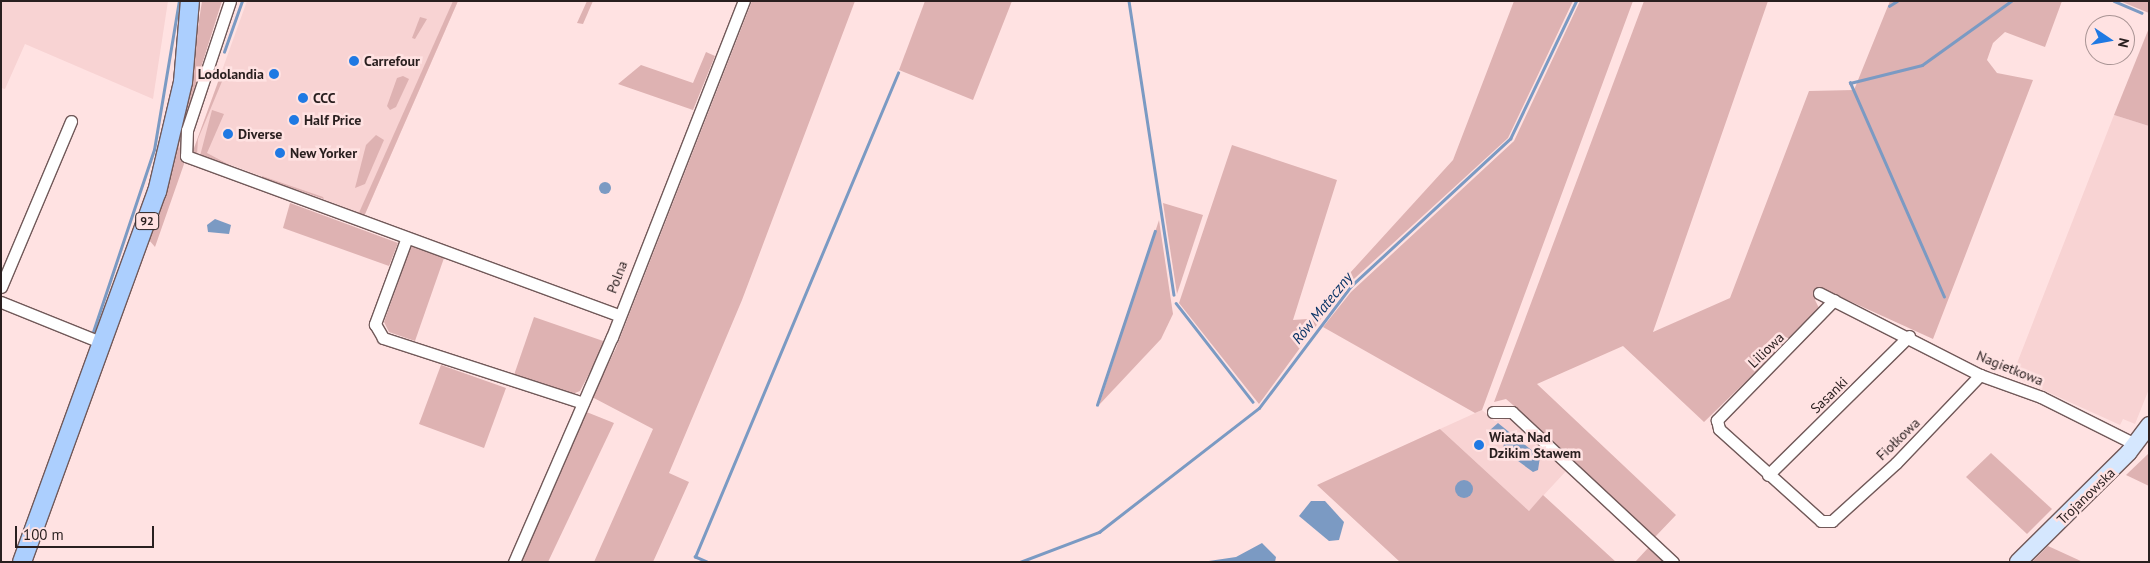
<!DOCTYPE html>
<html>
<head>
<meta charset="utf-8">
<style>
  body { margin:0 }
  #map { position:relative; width:2150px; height:563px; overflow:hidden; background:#ffe2e2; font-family:"PT Sans",sans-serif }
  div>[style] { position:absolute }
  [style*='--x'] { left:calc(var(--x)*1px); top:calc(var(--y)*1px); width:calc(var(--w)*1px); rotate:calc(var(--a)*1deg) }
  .built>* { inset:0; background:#f8d3d3 }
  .green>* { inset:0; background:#deb2b2 }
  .water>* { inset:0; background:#7b9ac3 }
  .round { border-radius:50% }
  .stream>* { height:2.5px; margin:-1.25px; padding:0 1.25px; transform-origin:1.25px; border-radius:1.25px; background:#7b9ac3 }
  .roads { filter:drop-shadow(1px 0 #715959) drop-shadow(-1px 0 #715959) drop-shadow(0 1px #715959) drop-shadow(0 -1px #715959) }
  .street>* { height:11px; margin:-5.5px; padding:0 5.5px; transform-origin:5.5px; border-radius:5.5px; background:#fff }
  .secondary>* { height:16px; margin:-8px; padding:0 8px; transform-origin:8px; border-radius:8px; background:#d5e7fe }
  .primary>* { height:18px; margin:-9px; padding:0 9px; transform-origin:9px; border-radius:9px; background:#accffe }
  .dots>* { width:14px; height:14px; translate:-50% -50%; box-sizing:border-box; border:2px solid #ffe2e2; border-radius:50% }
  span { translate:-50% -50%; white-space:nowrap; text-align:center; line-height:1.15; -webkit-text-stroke:5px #ffe2e2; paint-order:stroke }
  .shield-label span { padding:1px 4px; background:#ffe2e2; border:1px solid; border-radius:4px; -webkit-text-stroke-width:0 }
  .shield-label { font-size:12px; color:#291f1f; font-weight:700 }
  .poi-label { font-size:14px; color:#291f1f; font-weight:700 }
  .left { translate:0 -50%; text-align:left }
  .right { translate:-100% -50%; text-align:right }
  .street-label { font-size:14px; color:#291f1f }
  .water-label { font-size:15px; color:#0a3467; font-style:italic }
  .frame { position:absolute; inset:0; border:2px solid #291f1f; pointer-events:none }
  .north { position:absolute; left:2085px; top:15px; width:50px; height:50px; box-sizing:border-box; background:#ffe2e2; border:1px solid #a99494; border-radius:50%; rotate:102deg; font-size:14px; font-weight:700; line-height:20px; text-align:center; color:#291f1f }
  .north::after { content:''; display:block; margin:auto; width:18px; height:22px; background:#1f79e3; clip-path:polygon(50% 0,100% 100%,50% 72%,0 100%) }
  .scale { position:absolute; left:15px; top:526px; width:139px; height:22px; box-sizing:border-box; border:2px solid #291f1f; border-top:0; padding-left:6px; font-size:15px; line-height:18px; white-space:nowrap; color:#291f1f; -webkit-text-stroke:4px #ffe2e2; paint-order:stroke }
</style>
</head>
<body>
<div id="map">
  <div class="built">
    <div style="clip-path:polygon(1px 1px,168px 1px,153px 99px,25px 44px,5px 89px,1px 88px)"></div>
    <div style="clip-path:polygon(247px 1px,458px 1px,362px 221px,347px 208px,193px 151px)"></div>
    <div style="clip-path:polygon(2114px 115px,2149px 126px,2149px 389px,2135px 424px,2123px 419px,2120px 425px,2012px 376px)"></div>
    <div style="clip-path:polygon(1482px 410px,1495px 421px,1511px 418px,1567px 470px,1529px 511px,1440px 429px)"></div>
  </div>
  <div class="green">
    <div style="clip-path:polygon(202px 1px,222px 1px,186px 115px,179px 145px,184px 164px,155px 247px,149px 240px,186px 105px)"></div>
    <div style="clip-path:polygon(453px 1px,458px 1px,362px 221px,358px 215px)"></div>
    <div style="clip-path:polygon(587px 1px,593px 1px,583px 24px,577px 23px)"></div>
    <div style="clip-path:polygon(752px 1px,855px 1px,742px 300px,669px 473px,689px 482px,653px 562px,594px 562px,653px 429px,592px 397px,616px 348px)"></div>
    <div style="clip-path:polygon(925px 1px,1012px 1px,973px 100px,899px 70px)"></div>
    <div style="clip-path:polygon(1514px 1px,1573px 1px,1508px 138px,1343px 289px,1259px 404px,1179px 303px,1232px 145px,1337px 180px,1293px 320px,1308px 319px,1453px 160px)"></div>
    <div style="clip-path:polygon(1580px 1px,1633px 1px,1482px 410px,1475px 413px,1323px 327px,1351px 292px,1514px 141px)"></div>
    <div style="clip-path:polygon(1644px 1px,1768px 1px,1653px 332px,1730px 298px,1809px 91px,1854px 90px,1890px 1px,2062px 1px,2045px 47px,2005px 32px,1993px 43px,1987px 60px,1997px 73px,2033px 80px,1933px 339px,1821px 288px,1815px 300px,1820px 310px,1704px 422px,1623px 346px,1537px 384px,1676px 515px,1655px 537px,1513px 405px,1506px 399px,1494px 402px)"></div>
    <div style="clip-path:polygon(2120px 1px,2149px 1px,2149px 13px,2144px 11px)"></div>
    <div style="clip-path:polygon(420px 17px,427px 19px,415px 39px,412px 38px)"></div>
    <div style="clip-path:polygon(2149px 28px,2149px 126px,2114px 115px)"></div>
    <div style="clip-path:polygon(706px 52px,715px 56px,693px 110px,618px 84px,641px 65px,693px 83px)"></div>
    <div style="clip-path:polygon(221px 74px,223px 79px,198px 139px,197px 155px,193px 151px)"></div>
    <div style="clip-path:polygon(403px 76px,409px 79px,396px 107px,390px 110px,387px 106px,397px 78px)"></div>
    <div style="clip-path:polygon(212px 110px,224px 114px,207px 153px,241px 171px,200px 156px)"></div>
    <div style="clip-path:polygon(376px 135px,384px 140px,365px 184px,355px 188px,366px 145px)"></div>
    <div style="clip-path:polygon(262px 176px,323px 197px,324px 199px,262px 178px)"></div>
    <div style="clip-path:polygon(290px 203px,398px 243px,389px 266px,283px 228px)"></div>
    <div style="clip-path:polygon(1163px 203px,1203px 215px,1177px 294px)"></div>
    <div style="clip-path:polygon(1159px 220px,1173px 314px,1161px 339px,1099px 405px)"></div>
    <div style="clip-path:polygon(411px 246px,444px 258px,415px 341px,389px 332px,384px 322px)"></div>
    <div style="clip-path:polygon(534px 317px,606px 342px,580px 391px,570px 395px,514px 375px)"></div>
    <div style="clip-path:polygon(441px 365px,506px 388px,484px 448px,419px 424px)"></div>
    <div style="clip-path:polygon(584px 411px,614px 423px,548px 562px,519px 562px)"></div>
    <div style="clip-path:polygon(1440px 429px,1529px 511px,1543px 495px,1616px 562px,1400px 562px,1317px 485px)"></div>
    <div style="clip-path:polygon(1991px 453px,2052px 509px,2027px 534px,1966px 477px)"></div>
    <div style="clip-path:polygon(2148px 454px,2149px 454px,2149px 486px,2126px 475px)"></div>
    <div style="clip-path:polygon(2048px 546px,2083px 562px,2032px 562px)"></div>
    <div style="clip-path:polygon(1649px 547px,1665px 562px,1635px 562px)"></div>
  </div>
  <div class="water">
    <div class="round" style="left:599px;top:182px;width:12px;height:12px"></div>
    <div style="clip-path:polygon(215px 219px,231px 225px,229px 234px,208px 232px,207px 225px)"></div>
    <div style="clip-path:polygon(1498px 423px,1540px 457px,1538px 470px,1533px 472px,1503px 450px,1504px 443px,1490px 430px)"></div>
    <div class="round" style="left:1455px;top:480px;width:18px;height:18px"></div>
    <div style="clip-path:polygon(1311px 501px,1325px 501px,1344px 522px,1339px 540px,1329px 541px,1299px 516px)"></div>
    <div style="clip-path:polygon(1262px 543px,1276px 557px,1275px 562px,1202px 562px,1236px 557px)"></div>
  </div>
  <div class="stream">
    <div style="--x:1129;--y:1;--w:297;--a:81.3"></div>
    <div style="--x:2114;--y:1;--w:30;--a:23"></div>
    <div style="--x:1889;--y:6;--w:9;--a:-32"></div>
    <div style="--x:224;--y:52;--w:54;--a:-70.6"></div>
    <div style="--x:1944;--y:297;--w:234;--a:-113.7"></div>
    <div style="--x:1850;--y:83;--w:74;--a:-14"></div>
    <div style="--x:1922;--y:65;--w:110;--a:-35.7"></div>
    <div style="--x:1176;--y:303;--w:125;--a:52.1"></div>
    <div style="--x:93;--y:332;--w:192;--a:-71.5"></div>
    <div style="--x:154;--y:150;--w:151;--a:-80.5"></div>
    <div style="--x:1097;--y:405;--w:183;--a:-71.6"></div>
    <div style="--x:707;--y:562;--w:13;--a:-157"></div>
    <div style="--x:695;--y:557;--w:525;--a:-67.25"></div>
    <div style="--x:1020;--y:562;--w:85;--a:-20.8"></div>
    <div style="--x:1099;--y:532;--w:202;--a:-37.8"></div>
    <div style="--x:1259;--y:408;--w:153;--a:-53"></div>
    <div style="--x:1351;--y:286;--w:217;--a:-42.8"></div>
    <div style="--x:1510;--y:139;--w:153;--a:-64.4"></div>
  </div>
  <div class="roads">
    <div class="street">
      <div style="--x:230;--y:1;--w:136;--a:108.4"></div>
      <div style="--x:187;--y:130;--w:26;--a:92"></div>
      <div style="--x:186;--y:156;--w:459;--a:20.2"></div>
      <div style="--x:406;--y:240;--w:90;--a:110.3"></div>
      <div style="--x:375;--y:324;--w:16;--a:60"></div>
      <div style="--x:383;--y:338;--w:210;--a:18"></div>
      <div style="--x:1;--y:287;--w:180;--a:-67.1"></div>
      <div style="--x:1819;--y:293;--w:181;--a:27"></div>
      <div style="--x:1980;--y:375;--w:65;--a:19.8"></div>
      <div style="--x:2041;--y:397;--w:105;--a:26.6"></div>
      <div style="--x:1834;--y:300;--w:168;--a:134.3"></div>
      <div style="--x:1717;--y:420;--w:9;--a:77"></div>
      <div style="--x:1719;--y:429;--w:137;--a:42"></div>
      <div style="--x:1821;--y:521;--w:11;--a:0"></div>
      <div style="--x:1832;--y:521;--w:86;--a:-42.2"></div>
      <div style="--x:1896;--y:463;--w:122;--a:-46.3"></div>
      <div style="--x:1;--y:302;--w:110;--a:21.9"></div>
      <div style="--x:1493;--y:412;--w:19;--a:0"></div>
      <div style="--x:1512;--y:412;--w:220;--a:43"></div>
      <div style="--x:1768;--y:475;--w:198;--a:-44.6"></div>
      <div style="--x:514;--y:562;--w:245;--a:-66.5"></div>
      <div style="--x:612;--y:337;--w:361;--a:-68.6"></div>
    </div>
    <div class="secondary">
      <div style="--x:2018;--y:562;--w:156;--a:-44.7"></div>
      <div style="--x:2129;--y:452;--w:34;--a:-53"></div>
    </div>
    <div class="primary">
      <div style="--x:22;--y:562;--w:394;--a:-70"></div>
      <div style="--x:157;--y:192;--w:113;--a:-76.7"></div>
      <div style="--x:183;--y:82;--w:81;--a:-85.1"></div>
    </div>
  </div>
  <div class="dots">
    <div style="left:354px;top:61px;background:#1f79e3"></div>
    <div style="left:274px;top:74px;background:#1f79e3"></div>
    <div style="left:303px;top:98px;background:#1f79e3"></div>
    <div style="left:294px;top:120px;background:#1f79e3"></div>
    <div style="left:228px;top:134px;background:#1f79e3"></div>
    <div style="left:280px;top:153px;background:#1f79e3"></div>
    <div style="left:1479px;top:445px;background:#1f79e3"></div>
  </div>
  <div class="shield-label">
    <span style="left:147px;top:221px">92</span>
  </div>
  <div class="poi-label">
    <span class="left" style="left:364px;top:61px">Carrefour</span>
    <span class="right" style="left:264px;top:74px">Lodolandia</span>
    <span class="left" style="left:313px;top:98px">CCC</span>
    <span class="left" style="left:304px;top:120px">Half Price</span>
    <span class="left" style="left:238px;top:134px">Diverse</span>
    <span class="left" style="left:290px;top:153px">New Yorker</span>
    <span class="left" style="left:1489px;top:445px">Wiata Nad<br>Dzikim Stawem</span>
  </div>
  <div class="street-label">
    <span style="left:617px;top:277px;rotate:-69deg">Polna</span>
    <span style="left:1766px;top:350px;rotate:-44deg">Liliowa</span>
    <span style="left:2010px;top:368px;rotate:22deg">Nagietkowa</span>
    <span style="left:1829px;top:395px;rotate:-44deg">Sasanki</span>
    <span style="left:1898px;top:439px;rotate:-44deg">Fiołkowa</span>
    <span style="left:2086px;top:496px;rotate:-44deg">Trojanowska</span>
  </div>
  <div class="water-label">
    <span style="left:1322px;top:308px;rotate:-51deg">Rów Mateczny</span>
  </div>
  <div class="frame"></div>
  <div class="north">N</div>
  <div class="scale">100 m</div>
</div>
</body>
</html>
